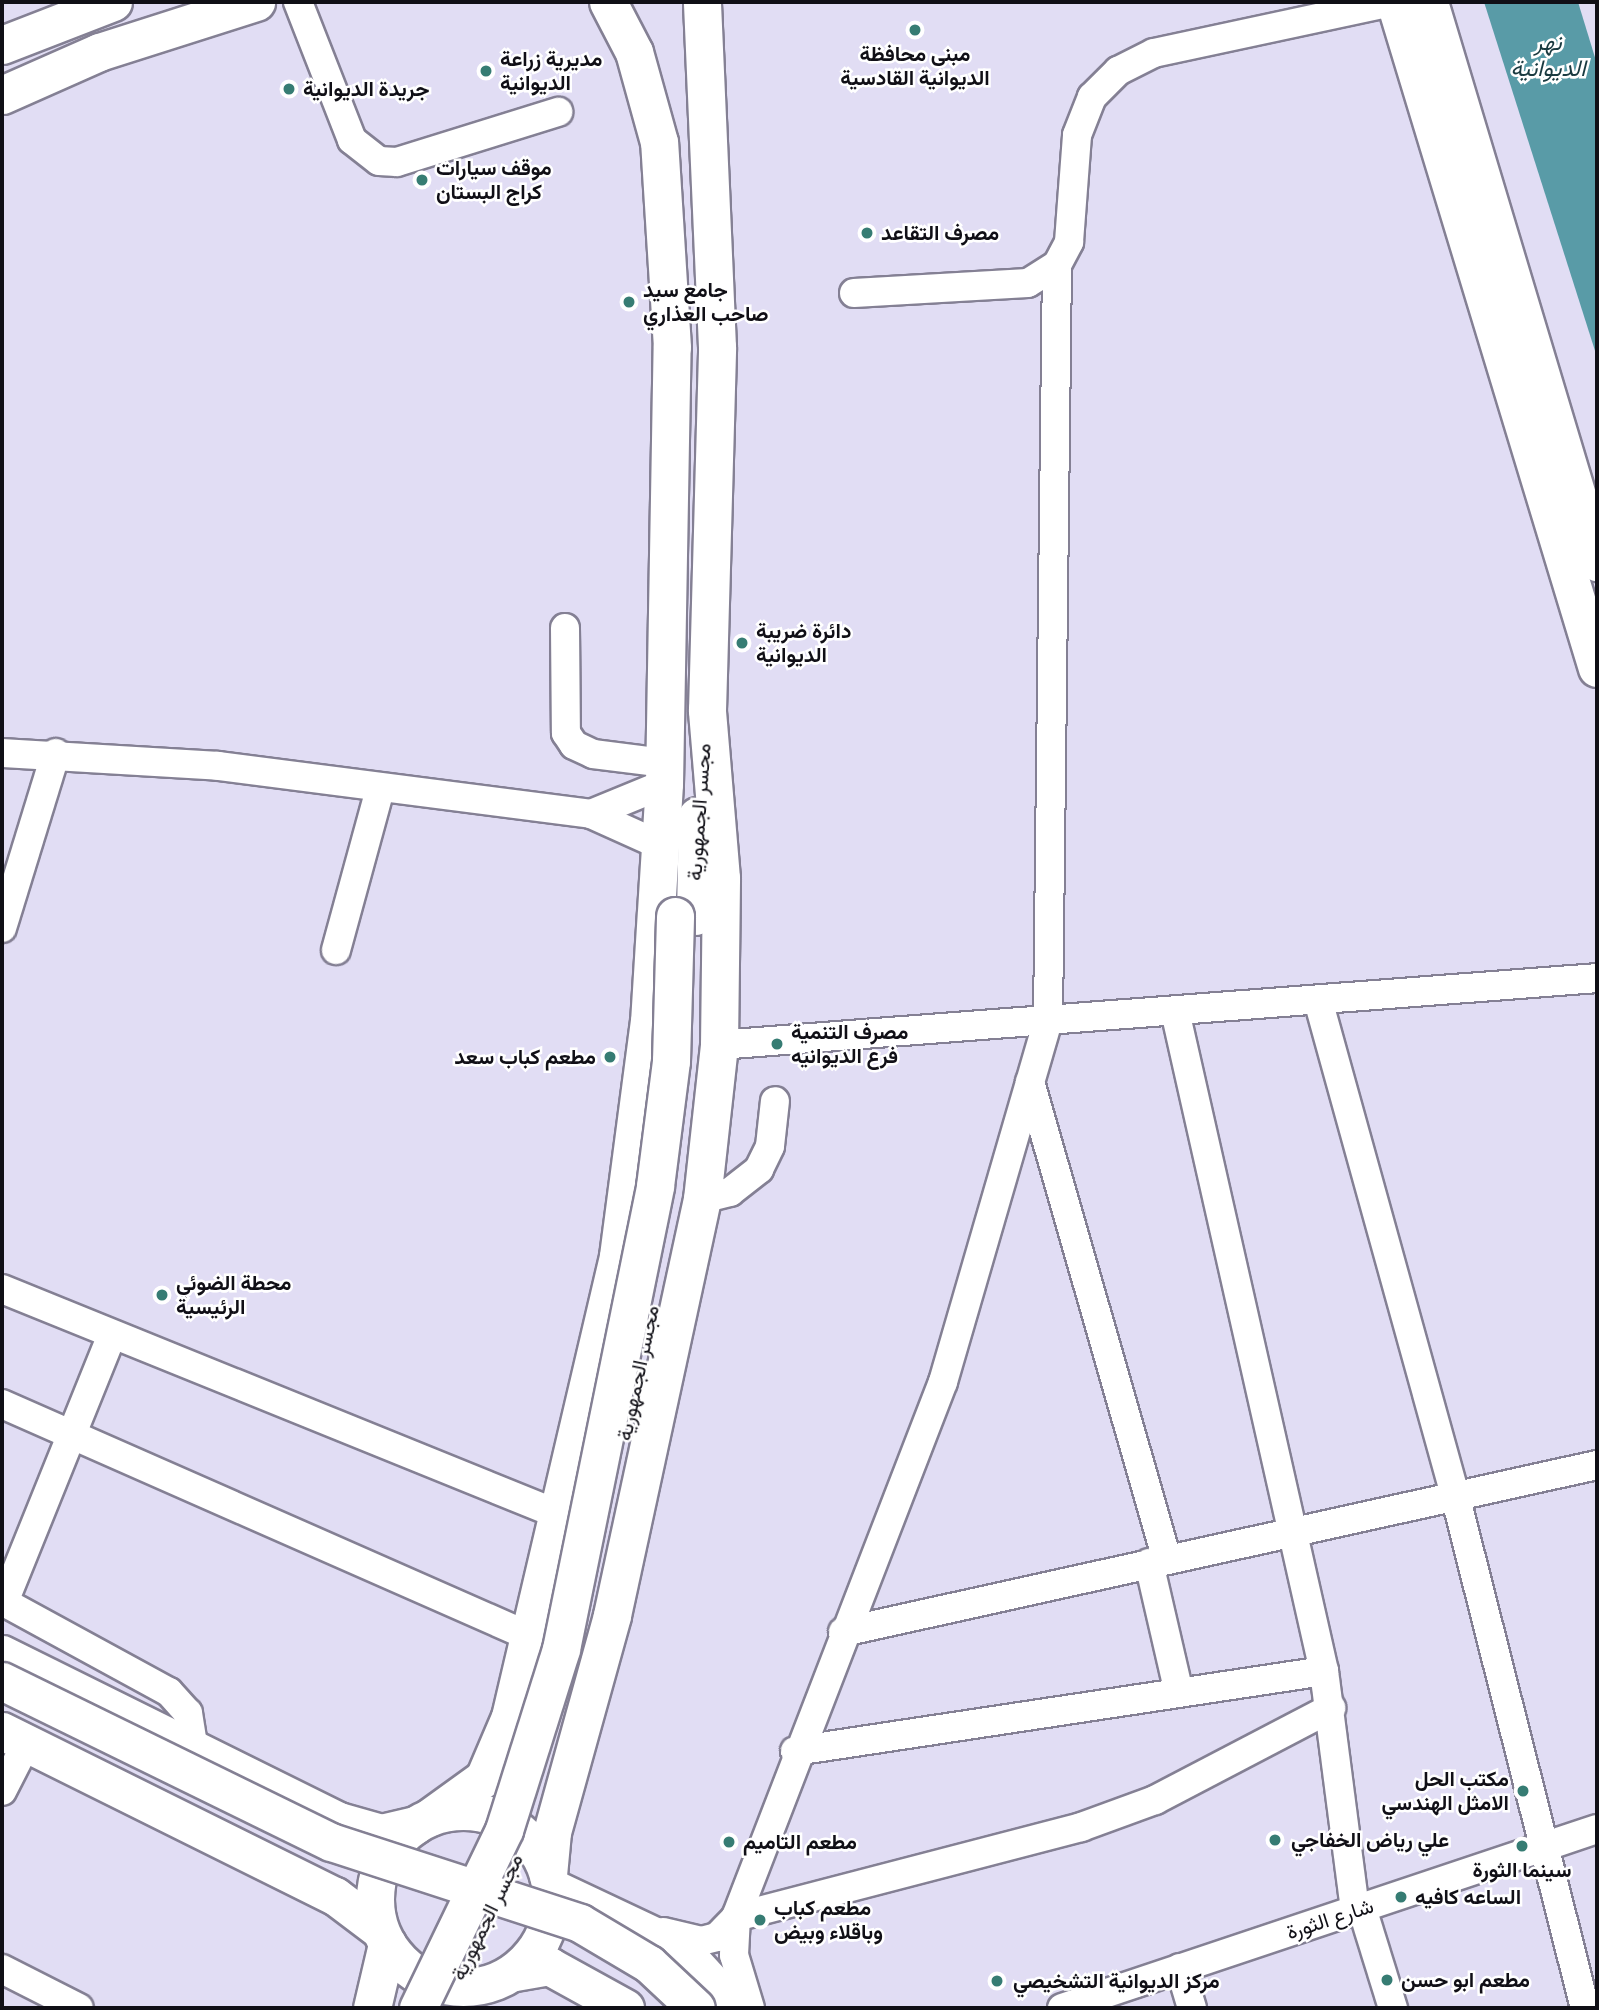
<!DOCTYPE html>
<html>
<head>
<meta charset="utf-8">
<style>
  body { margin:0 }
  #map { position:relative; width:1599px; height:2010px; overflow:hidden; background:#e1ddf4; font-family:Signika,Vazirmatn,sans-serif }
  div>[style] { position:absolute }
  [style*='--x'] { left:calc(var(--x)*1px); top:calc(var(--y)*1px); width:calc(var(--w)*1px); rotate:calc(var(--a)*1deg) }
  .water>* { inset:0; background:#599ba7 }
  .roads { filter:drop-shadow(2px 0 #848094) drop-shadow(-2px 0 #848094) drop-shadow(0 2px #848094) drop-shadow(0 -2px #848094) }
  .minor>* { height:28px; margin:-14px; padding:0 14px; transform-origin:14px; border-radius:14px; background:#fff }
  .major>* { height:37px; margin:-18.5px; padding:0 18.5px; transform-origin:18.5px; border-radius:18.5px; background:#fff }
  .major>.ring { margin:-18.5px; padding:0; box-sizing:content-box; background:none; border:37px solid #fff; border-radius:50% }
  .bridges { filter:drop-shadow(2px 0 #848094) drop-shadow(-2px 0 #848094) drop-shadow(0 2px #848094) drop-shadow(0 -2px #848094) }
  .major-bridge>* { height:37px; margin:-18.5px; padding:0 18.5px; transform-origin:18.5px; border-radius:18.5px; background:#fff }
  .dots>* { width:19px; height:19px; translate:-50% -50%; box-sizing:border-box; border:4px solid #fff; border-radius:50% }
  span { translate:-50% -50%; white-space:nowrap; text-align:center; line-height:1.15; -webkit-text-stroke:5px #fff; paint-order:stroke }
  .poi-label { font-size:21px; color:#100f16; font-weight:700 }
  .left { translate:0 -50%; text-align:left }
  .right { translate:-100% -50%; text-align:right }
  .street-label { font-size:21px; color:#100f16 }
  .water-label { font-size:23px; color:#193a40; font-style:italic }
  .frame { position:absolute; inset:0; border:4px solid #100f16; pointer-events:none }
</style>
</head>
<body>
<div id="map">
  <div class="water">
    <div style="clip-path:polygon(1484px 2px,1578px 2px,1597px 64px,1597px 357px)"></div>
  </div>
  <div class="roads">
    <div class="minor">
      <div style="--x:298;--y:2;--w:148;--a:68.6"></div>
      <div style="--x:352;--y:140;--w:34;--a:38"></div>
      <div style="--x:379;--y:161;--w:18;--a:3"></div>
      <div style="--x:397;--y:162;--w:169;--a:-17.3"></div>
      <div style="--x:854;--y:293;--w:174;--a:-3.3"></div>
      <div style="--x:1028;--y:283;--w:34;--a:-32"></div>
      <div style="--x:1057;--y:265;--w:26;--a:-62"></div>
      <div style="--x:1069;--y:242;--w:107;--a:-85.7"></div>
      <div style="--x:1077;--y:135;--w:41;--a:-68.5"></div>
      <div style="--x:1092;--y:97;--w:37;--a:-45"></div>
      <div style="--x:1118;--y:71;--w:40;--a:-26.6"></div>
      <div style="--x:1154;--y:53;--w:242;--a:-12.1"></div>
      <div style="--x:565;--y:628;--w:105;--a:89.5"></div>
      <div style="--x:566;--y:733;--w:14;--a:56"></div>
      <div style="--x:574;--y:745;--w:21;--a:25"></div>
      <div style="--x:593;--y:754;--w:73;--a:7.1"></div>
      <div style="--x:2;--y:753;--w:216;--a:3.4"></div>
      <div style="--x:218;--y:766;--w:376;--a:7.3"></div>
      <div style="--x:591;--y:814;--w:78;--a:24.3"></div>
      <div style="--x:591;--y:814;--w:79;--a:-22.3"></div>
      <div style="--x:2;--y:928;--w:183;--a:-72.9"></div>
      <div style="--x:336;--y:950;--w:167;--a:-74.7"></div>
      <div style="--x:1318;--y:1000;--w:514;--a:74.53"></div>
      <div style="--x:1455;--y:1495;--w:529;--a:75.78"></div>
      <div style="--x:1175;--y:1011;--w:677;--a:77.28"></div>
      <div style="--x:1324;--y:1671;--w:241;--a:82.6"></div>
      <div style="--x:719;--y:1045;--w:881;--a:-4.36"></div>
      <div style="--x:1030;--y:1082;--w:496;--a:74"></div>
      <div style="--x:702;--y:1199;--w:29;--a:-14"></div>
      <div style="--x:730;--y:1192;--w:37;--a:-38"></div>
      <div style="--x:759;--y:1169;--w:25;--a:-64"></div>
      <div style="--x:770;--y:1146;--w:45;--a:-83.7"></div>
      <div style="--x:2;--y:1289;--w:602;--a:22.05"></div>
      <div style="--x:2;--y:1404;--w:578;--a:23.77"></div>
      <div style="--x:1149;--y:1563;--w:133;--a:77"></div>
      <div style="--x:2;--y:1601;--w:190;--a:28.6"></div>
      <div style="--x:169;--y:1692;--w:28;--a:48"></div>
      <div style="--x:188;--y:1713;--w:36;--a:81"></div>
      <div style="--x:4;--y:1602;--w:288;--a:-68"></div>
      <div style="--x:843;--y:1632;--w:772;--a:-12.49"></div>
      <div style="--x:795;--y:1751;--w:535;--a:-8.6"></div>
      <div style="--x:2;--y:1791;--w:53;--a:-62.9"></div>
      <div style="--x:1362;--y:1908;--w:105;--a:72.8"></div>
      <div style="--x:663;--y:1932;--w:39;--a:13"></div>
      <div style="--x:701;--y:1941;--w:16;--a:-14"></div>
      <div style="--x:717;--y:1937;--w:28;--a:-46"></div>
      <div style="--x:736;--y:1917;--w:357;--a:-14.6"></div>
      <div style="--x:1081;--y:1827;--w:79;--a:-20"></div>
      <div style="--x:1155;--y:1800;--w:199;--a:-27.6"></div>
      <div style="--x:1180;--y:1968;--w:42;--a:73.3"></div>
      <div style="--x:2;--y:1969;--w:86;--a:26.9"></div>
      <div style="--x:750;--y:2008;--w:55;--a:-106.8"></div>
      <div style="--x:734;--y:1955;--w:38;--a:-87"></div>
      <div style="--x:736;--y:1917;--w:574;--a:-68.85"></div>
      <div style="--x:943;--y:1382;--w:377;--a:-73.8"></div>
      <div style="--x:1048;--y:1020;--w:755;--a:-89.32"></div>
      <div style="--x:1062;--y:2008;--w:564;--a:-18.5"></div>
    </div>
    <div class="major">
      <div style="--x:1395;--y:2;--w:696;--a:73.13"></div>
      <div style="--x:1429;--y:2;--w:585;--a:73.3"></div>
      <div style="--x:2;--y:45;--w:119;--a:-21.2"></div>
      <div style="--x:2;--y:95;--w:106;--a:-23.9"></div>
      <div style="--x:99;--y:52;--w:165;--a:-17.7"></div>
      <div style="--x:695;--y:916;--w:100;--a:-88.9"></div>
      <div style="--x:2;--y:1654;--w:376;--a:26.4"></div>
      <div style="--x:339;--y:1821;--w:44;--a:15.9"></div>
      <div style="--x:381;--y:1833;--w:35;--a:-13"></div>
      <div style="--x:2;--y:1731;--w:372;--a:26.4"></div>
      <div style="--x:335;--y:1896;--w:56;--a:37.1"></div>
      <div class="ring" style="left:375px;top:1811px;width:139px;height:139px"></div>
      <div style="--x:430;--y:1817;--w:67;--a:-35.8"></div>
      <div style="--x:484;--y:1778;--w:66;--a:-66.9"></div>
      <div style="--x:510;--y:1717;--w:473;--a:-76.8"></div>
      <div style="--x:618;--y:1256;--w:236;--a:-82.5"></div>
      <div style="--x:649;--y:1022;--w:238;--a:-86.4"></div>
      <div style="--x:664;--y:784;--w:437;--a:-89"></div>
      <div style="--x:672;--y:347;--w:205;--a:-93.6"></div>
      <div style="--x:659;--y:142;--w:93;--a:-105.5"></div>
      <div style="--x:634;--y:52;--w:56;--a:-117.5"></div>
      <div style="--x:548;--y:1875;--w:43;--a:-84.7"></div>
      <div style="--x:552;--y:1832;--w:225;--a:-74.5"></div>
      <div style="--x:612;--y:1615;--w:426;--a:-77.8"></div>
      <div style="--x:702;--y:1199;--w:155;--a:-83.7"></div>
      <div style="--x:719;--y:1045;--w:167;--a:-89.3"></div>
      <div style="--x:721;--y:878;--w:169;--a:-94.8"></div>
      <div style="--x:707;--y:710;--w:363;--a:-88.4"></div>
      <div style="--x:717;--y:347;--w:345;--a:-92.5"></div>
      <div style="--x:557;--y:1890;--w:136;--a:25.2"></div>
      <div style="--x:680;--y:1948;--w:81;--a:47.5"></div>
      <div style="--x:515;--y:1972;--w:35;--a:-10"></div>
      <div style="--x:549;--y:1966;--w:87;--a:28.9"></div>
      <div style="--x:372;--y:2008;--w:66;--a:-76.8"></div>
    </div>
  </div>
  <div class="bridges">
    <div class="major-bridge">
      <div style="--x:2;--y:1681;--w:366;--a:26.1"></div>
      <div style="--x:331;--y:1842;--w:262;--a:18"></div>
      <div style="--x:580;--y:1923;--w:80;--a:30.7"></div>
      <div style="--x:649;--y:1964;--w:64;--a:43.1"></div>
      <div style="--x:418;--y:2008;--w:198;--a:-64.2"></div>
      <div style="--x:504;--y:1830;--w:190;--a:-72.5"></div>
      <div style="--x:561;--y:1649;--w:472;--a:-78.5"></div>
      <div style="--x:655;--y:1186;--w:126;--a:-82.7"></div>
      <div style="--x:671;--y:1061;--w:145;--a:-88.4"></div>
    </div>
  </div>
  <div class="dots">
    <div style="left:915px;top:30px;background:#367c73"></div>
    <div style="left:486px;top:71px;background:#367c73"></div>
    <div style="left:289px;top:89px;background:#367c73"></div>
    <div style="left:422px;top:180px;background:#367c73"></div>
    <div style="left:867px;top:233px;background:#367c73"></div>
    <div style="left:629px;top:302px;background:#367c73"></div>
    <div style="left:742px;top:643px;background:#367c73"></div>
    <div style="left:777px;top:1044px;background:#367c73"></div>
    <div style="left:610px;top:1057px;background:#367c73"></div>
    <div style="left:162px;top:1295px;background:#367c73"></div>
    <div style="left:1523px;top:1791px;background:#367c73"></div>
    <div style="left:1275px;top:1840px;background:#367c73"></div>
    <div style="left:729px;top:1842px;background:#367c73"></div>
    <div style="left:1522px;top:1846px;background:#367c73"></div>
    <div style="left:1401px;top:1897px;background:#367c73"></div>
    <div style="left:760px;top:1920px;background:#367c73"></div>
    <div style="left:1387px;top:1980px;background:#367c73"></div>
    <div style="left:997px;top:1981px;background:#367c73"></div>
  </div>
  <div class="poi-label">
    <span style="left:915px;top:66px">مبنى محافظة<br>الديوانية القادسية</span>
    <span class="left" style="left:500px;top:71px">مديرية زراعة<br>الديوانية</span>
    <span class="left" style="left:303px;top:89px">جريدة الديوانية</span>
    <span class="left" style="left:436px;top:180px">موقف سيارات<br>كراج البستان</span>
    <span class="left" style="left:881px;top:233px">مصرف التقاعد</span>
    <span class="left" style="left:643px;top:302px">جامع سيد<br>صاحب العذاري</span>
    <span class="left" style="left:756px;top:643px">دائرة ضريبة<br>الديوانية</span>
    <span class="left" style="left:791px;top:1044px">مصرف التنمية<br>فرع الديوانيه</span>
    <span class="right" style="left:596px;top:1057px">مطعم كباب سعد</span>
    <span class="left" style="left:176px;top:1295px">محطة الضوئي<br>الرئيسية</span>
    <span class="right" style="left:1509px;top:1791px">مكتب الحل<br>الامثل الهندسي</span>
    <span class="left" style="left:1291px;top:1840px">علي رياض الخفاجي</span>
    <span class="left" style="left:743px;top:1842px">مطعم التاميم</span>
    <span style="left:1522px;top:1870px">سينما الثورة</span>
    <span class="left" style="left:1415px;top:1897px">الساعه كافيه</span>
    <span class="left" style="left:774px;top:1920px">مطعم كباب<br>وباقلاء وبيض</span>
    <span class="left" style="left:1401px;top:1980px">مطعم ابو حسن</span>
    <span class="left" style="left:1013px;top:1981px">مركز الديوانية التشخيصي</span>
  </div>
  <div class="street-label">
    <span style="left:699px;top:812px;rotate:-86deg">مجسر الجمهورية</span>
    <span style="left:638px;top:1373px;rotate:-78deg">مجسر الجمهورية</span>
    <span style="left:487px;top:1917px;rotate:-64deg">مجسر الجمهورية</span>
    <span style="left:1330px;top:1919px;rotate:-18deg">شارع الثورة</span>
  </div>
  <div class="water-label">
    <span style="left:1548px;top:56px">نهر<br>الديوانية</span>
  </div>
  <div class="frame"></div>
</div>
</body>
</html>
